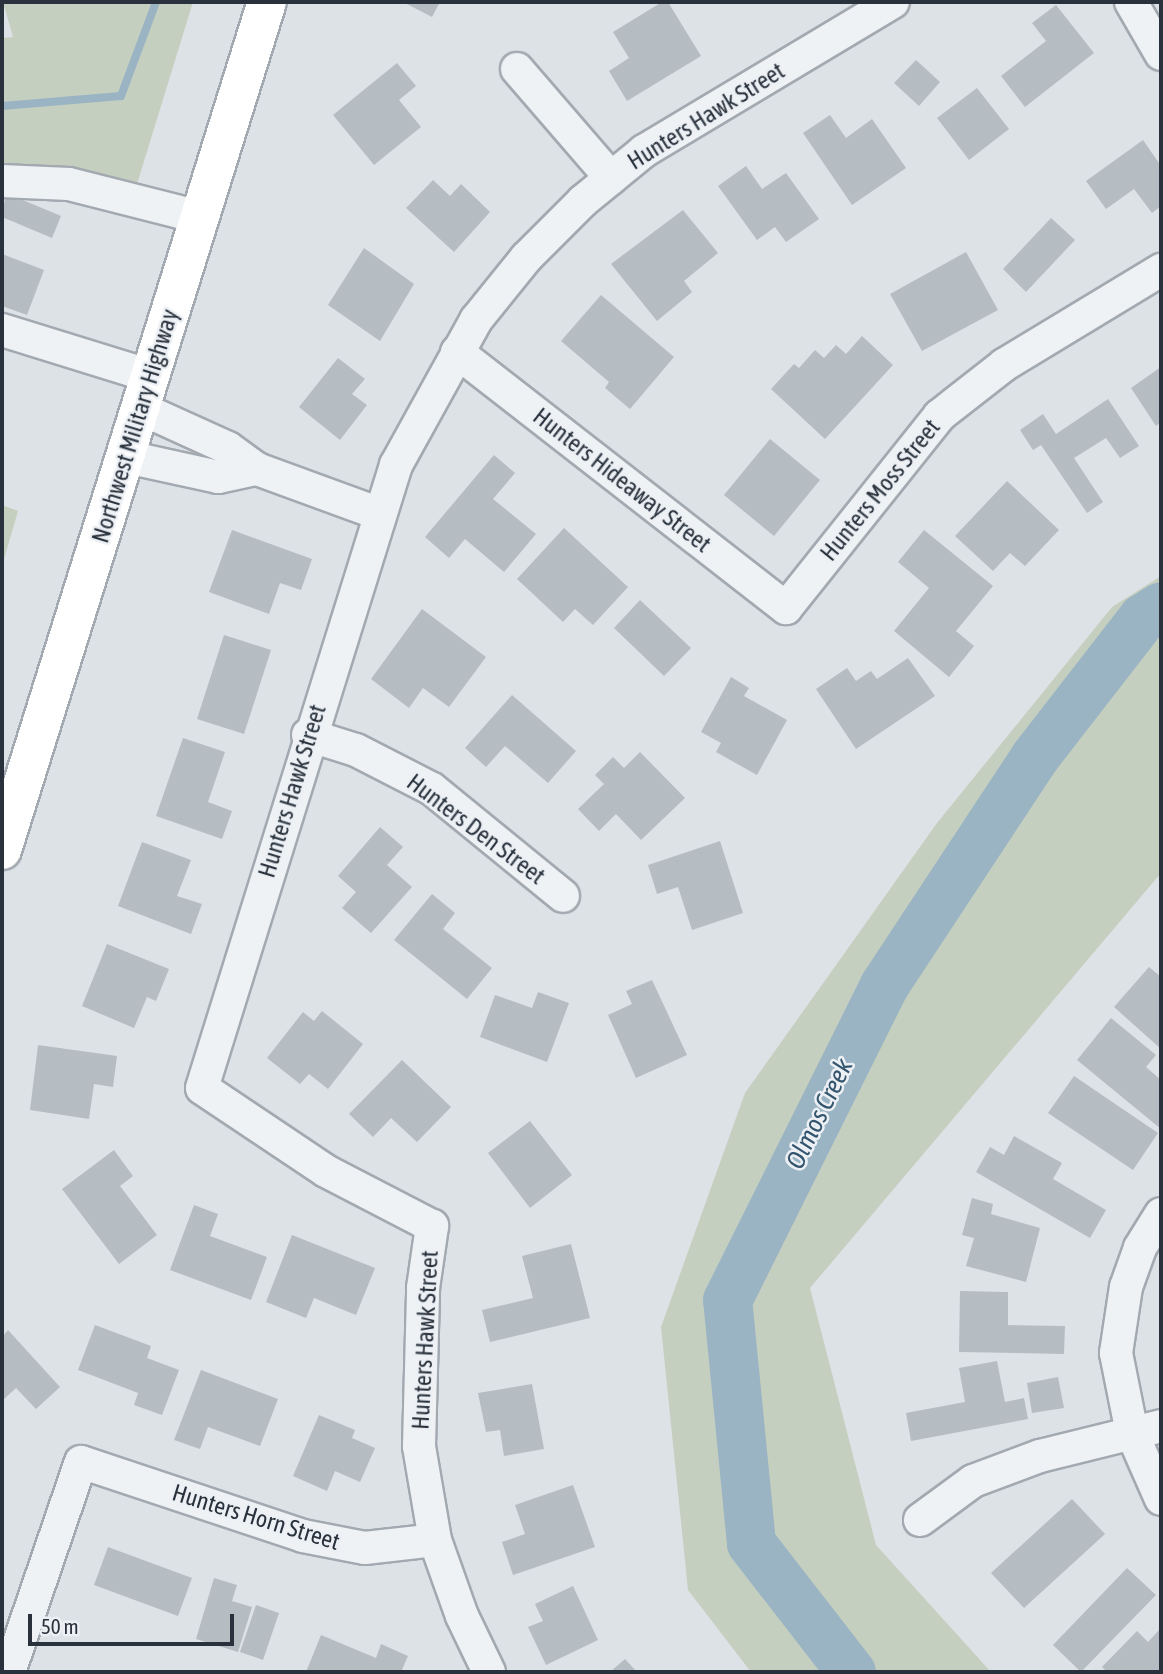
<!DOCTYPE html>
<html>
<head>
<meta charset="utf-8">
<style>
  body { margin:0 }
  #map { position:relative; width:1163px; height:1674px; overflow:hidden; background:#dde2e6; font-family:"Asap Condensed",sans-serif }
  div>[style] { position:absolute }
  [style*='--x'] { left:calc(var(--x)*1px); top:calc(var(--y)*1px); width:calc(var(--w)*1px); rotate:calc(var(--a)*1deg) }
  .green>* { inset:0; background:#c5cfbf }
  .stream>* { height:8px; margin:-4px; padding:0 4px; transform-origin:4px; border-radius:4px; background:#9ab4c4 }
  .river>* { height:49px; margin:-24.5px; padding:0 24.5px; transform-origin:24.5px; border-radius:24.5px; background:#9ab4c4 }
  .building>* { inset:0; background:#b5bcc2 }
  .roads { filter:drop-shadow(2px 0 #a3a9b0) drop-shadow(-2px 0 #a3a9b0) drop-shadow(0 2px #a3a9b0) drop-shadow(0 -2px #a3a9b0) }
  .minor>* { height:32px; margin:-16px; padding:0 16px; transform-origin:16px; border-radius:16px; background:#eff2f5 }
  .major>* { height:38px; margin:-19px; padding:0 19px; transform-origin:19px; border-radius:19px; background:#fff }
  span { translate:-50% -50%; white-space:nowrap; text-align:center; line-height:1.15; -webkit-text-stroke:5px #ecf0f4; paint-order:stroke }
  .street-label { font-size:24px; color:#28313c }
  .water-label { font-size:26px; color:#34556d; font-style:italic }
  .frame { position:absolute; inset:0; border:4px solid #28313c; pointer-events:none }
  .scale { position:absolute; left:28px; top:1614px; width:206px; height:32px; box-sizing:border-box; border:4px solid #28313c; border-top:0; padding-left:9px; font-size:21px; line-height:24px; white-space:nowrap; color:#28313c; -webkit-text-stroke:5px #ecf0f4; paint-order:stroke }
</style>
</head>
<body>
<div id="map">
  <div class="green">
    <div style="clip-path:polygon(3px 2px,193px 2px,137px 184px,2px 169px,2px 38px,13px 37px)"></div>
    <div style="clip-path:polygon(2px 505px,18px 511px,2px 566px)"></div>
    <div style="clip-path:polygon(1161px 576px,1161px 873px,810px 1288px,876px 1545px,991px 1672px,751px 1672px,688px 1590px,661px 1327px,745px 1093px,937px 823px,1112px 607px)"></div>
  </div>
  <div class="stream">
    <div style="--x:2;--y:106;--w:119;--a:-4.8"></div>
    <div style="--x:121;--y:96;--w:100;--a:-69.6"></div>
  </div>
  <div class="river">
    <div style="--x:851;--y:1672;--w:163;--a:-127.8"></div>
    <div style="--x:751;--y:1543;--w:244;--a:-95.6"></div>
    <div style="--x:727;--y:1300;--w:352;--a:-63.5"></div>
    <div style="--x:884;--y:985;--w:274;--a:-56.6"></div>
    <div style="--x:1035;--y:756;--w:175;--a:-52.2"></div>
    <div style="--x:1142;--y:618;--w:22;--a:-32"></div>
  </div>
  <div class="building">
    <div style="clip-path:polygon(403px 2px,440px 2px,432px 17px)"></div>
    <div style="clip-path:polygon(662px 2px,668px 2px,701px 56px,627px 101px,609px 71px,629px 58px,613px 32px)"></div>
    <div style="clip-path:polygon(1056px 5px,1094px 53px,1025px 107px,1001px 76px,1046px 41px,1032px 23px)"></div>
    <div style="clip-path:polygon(916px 60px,940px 82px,919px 106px,894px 83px)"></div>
    <div style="clip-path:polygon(397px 63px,416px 86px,399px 100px,421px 127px,374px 165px,333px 115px)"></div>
    <div style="clip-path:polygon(977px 88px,1009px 129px,969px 160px,937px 118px)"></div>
    <div style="clip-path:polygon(830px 115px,846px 138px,872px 119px,906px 168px,852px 205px,803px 133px)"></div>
    <div style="clip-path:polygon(1143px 140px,1161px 166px,1161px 206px,1152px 213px,1134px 189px,1106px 209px,1086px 181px)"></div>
    <div style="clip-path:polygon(746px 166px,762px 189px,786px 173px,819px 219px,786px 242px,775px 227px,757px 240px,718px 186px)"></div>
    <div style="clip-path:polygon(433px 180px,450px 196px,461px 184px,490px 212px,454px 252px,406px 208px)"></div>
    <div style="clip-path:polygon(6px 193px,61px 216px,52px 238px,2px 217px)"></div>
    <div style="clip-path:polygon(683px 210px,718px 253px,684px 281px,692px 292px,657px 321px,611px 264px)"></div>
    <div style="clip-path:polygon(1051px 218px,1075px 240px,1026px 292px,1003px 269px)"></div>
    <div style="clip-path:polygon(364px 248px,414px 284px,380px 341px,328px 305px)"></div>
    <div style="clip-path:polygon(966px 252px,998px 310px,922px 351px,890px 294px)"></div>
    <div style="clip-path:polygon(2px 254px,44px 270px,27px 315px,2px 306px)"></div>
    <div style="clip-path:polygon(601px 295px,674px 357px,630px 409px,605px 388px,609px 382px,561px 341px)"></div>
    <div style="clip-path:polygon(862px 336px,893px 365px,825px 439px,771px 389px,794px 364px,799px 368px,815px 350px,824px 358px,836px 345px,846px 354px)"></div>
    <div style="clip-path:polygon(338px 358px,365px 379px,352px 394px,367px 405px,340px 440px,299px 407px)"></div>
    <div style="clip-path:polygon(1161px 367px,1161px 422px,1156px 426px,1131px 388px)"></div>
    <div style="clip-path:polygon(1108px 399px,1139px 446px,1120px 458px,1106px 438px,1074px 458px,1103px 502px,1087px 513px,1041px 445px,1033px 450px,1020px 430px,1043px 414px,1056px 434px)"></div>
    <div style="clip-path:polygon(770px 439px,820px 480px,774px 536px,724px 495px)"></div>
    <div style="clip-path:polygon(494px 455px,515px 473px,493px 499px,536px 534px,504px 572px,465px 539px,449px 558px,425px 537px)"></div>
    <div style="clip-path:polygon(1007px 481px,1059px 530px,1025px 566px,1010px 553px,993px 571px,955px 536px)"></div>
    <div style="clip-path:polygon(564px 528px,628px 587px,593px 625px,575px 609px,563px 622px,517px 579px)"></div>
    <div style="clip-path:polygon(232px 530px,312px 559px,301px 590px,280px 583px,269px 614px,209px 592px)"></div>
    <div style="clip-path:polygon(924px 530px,993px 586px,956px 631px,974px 646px,949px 677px,894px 631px,929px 588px,898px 562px)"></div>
    <div style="clip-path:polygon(640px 600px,691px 648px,664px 676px,614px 628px)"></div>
    <div style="clip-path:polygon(422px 609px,486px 657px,449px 707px,423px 688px,409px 708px,371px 679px)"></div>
    <div style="clip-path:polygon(224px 635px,271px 650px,244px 734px,197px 719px)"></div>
    <div style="clip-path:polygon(908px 658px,935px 696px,856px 749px,816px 689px,847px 668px,856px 681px,871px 671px,877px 679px)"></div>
    <div style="clip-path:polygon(731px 677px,749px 688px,744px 696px,787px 720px,757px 775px,716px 752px,721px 743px,701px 732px)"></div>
    <div style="clip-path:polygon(512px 695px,576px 751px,548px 783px,505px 746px,486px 767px,465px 748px)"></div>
    <div style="clip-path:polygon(183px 738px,225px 752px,208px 802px,232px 811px,222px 839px,156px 816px)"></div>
    <div style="clip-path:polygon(640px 752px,685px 798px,641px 840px,616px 814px,599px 831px,578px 809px,604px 784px,595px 775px,613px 757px,624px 768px)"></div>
    <div style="clip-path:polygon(380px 827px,403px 847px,387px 865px,412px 887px,371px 933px,342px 908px,356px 892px,338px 876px)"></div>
    <div style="clip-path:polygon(720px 841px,743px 913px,692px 930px,678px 887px,657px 894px,648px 865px)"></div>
    <div style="clip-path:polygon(142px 842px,191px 860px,177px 896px,202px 904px,191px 934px,118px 906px)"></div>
    <div style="clip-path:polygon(432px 894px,455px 913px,443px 929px,492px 968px,467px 999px,394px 940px)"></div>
    <div style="clip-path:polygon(107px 944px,169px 969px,156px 1001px,147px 997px,134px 1028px,82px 1006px)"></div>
    <div style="clip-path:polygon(1149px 967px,1161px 977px,1161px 1049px,1114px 1007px)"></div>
    <div style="clip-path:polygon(652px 980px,687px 1055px,636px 1078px,608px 1015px,632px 1004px,626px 991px)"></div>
    <div style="clip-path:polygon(538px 992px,569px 1003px,547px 1062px,480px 1037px,495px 995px,532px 1008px)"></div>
    <div style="clip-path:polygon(322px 1011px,363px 1044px,328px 1089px,309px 1074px,300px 1084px,267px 1058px,303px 1012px,314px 1021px)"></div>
    <div style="clip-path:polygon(1111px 1018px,1156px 1055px,1146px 1067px,1161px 1080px,1161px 1129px,1077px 1060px)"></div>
    <div style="clip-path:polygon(38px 1045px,117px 1056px,113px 1087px,94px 1084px,89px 1119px,30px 1110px)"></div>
    <div style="clip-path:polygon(402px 1060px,451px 1107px,417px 1142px,391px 1118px,373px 1137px,349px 1114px)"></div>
    <div style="clip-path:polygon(1074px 1076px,1158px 1133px,1133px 1170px,1048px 1113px)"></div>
    <div style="clip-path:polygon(530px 1121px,572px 1175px,530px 1208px,488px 1153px)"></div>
    <div style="clip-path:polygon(1014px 1136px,1062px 1163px,1053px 1179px,1106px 1210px,1090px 1238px,976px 1172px,990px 1147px,1004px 1155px)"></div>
    <div style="clip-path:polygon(114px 1150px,133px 1176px,120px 1186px,157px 1235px,119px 1264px,62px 1189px)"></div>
    <div style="clip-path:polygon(972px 1198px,993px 1204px,991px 1214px,1040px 1228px,1026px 1282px,966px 1266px,974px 1238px,962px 1235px)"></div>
    <div style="clip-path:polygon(194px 1205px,218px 1214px,210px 1236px,267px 1257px,251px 1300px,170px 1270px)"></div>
    <div style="clip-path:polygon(292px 1235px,375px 1268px,356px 1315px,314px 1298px,306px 1318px,266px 1302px)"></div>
    <div style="clip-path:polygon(571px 1244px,590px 1318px,490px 1342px,482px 1310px,533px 1298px,522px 1256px)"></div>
    <div style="clip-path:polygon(960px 1291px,1008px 1292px,1008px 1325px,1065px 1326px,1064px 1354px,959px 1352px)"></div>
    <div style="clip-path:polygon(95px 1325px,151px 1346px,147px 1358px,179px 1370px,162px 1415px,134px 1405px,138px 1393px,78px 1370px)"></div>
    <div style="clip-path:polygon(8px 1330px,60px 1387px,36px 1409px,16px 1388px,2px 1401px,2px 1337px)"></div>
    <div style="clip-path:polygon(997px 1361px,1005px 1402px,1024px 1398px,1028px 1419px,911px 1441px,906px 1413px,965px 1402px,959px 1368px)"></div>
    <div style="clip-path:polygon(201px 1370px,278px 1399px,260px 1446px,208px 1427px,200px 1449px,174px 1440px)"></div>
    <div style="clip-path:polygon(1058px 1377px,1064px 1408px,1032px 1413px,1027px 1383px)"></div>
    <div style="clip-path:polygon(532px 1384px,544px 1449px,504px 1456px,500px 1430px,486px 1432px,478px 1393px)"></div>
    <div style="clip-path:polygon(319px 1415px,355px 1430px,352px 1438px,375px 1448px,360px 1482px,335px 1471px,327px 1491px,293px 1476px)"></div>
    <div style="clip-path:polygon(573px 1485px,595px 1547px,513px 1575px,502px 1542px,525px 1534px,515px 1505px)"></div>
    <div style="clip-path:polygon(1072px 1499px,1105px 1534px,1024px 1608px,991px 1573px)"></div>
    <div style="clip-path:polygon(108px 1547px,192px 1578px,178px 1616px,94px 1585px)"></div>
    <div style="clip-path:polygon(1127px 1568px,1156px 1595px,1081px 1672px,1053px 1645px)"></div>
    <div style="clip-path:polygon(214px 1578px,237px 1585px,232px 1601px,252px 1607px,238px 1652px,196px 1639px)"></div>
    <div style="clip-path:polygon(573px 1586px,598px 1640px,546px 1665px,528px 1627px,543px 1621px,535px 1604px)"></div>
    <div style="clip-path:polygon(256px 1605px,279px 1613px,263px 1660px,240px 1652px)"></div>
    <div style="clip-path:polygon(1161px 1628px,1161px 1672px,1107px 1672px,1102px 1667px,1137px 1631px,1148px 1642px)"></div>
    <div style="clip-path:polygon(321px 1635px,376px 1658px,381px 1644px,408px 1656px,401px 1672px,306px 1672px)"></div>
    <div style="clip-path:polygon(625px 1659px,637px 1672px,610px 1672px)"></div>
  </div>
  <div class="roads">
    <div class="minor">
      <div style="--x:1131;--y:2;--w:60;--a:60"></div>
      <div style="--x:517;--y:69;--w:144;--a:49.2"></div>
      <div style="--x:2;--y:181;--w:67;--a:2.6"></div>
      <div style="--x:69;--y:184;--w:134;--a:14.2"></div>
      <div style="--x:2;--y:330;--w:156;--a:17.2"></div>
      <div style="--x:457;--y:352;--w:417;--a:37.9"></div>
      <div style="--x:786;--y:608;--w:246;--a:-51.4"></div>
      <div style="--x:939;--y:416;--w:83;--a:-38.1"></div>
      <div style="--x:1004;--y:365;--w:184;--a:-31.2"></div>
      <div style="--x:142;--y:409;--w:94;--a:24.4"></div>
      <div style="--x:228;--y:448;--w:36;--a:36"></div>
      <div style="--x:257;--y:469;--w:131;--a:20.1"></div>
      <div style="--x:127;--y:457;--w:93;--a:12.4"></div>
      <div style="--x:218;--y:477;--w:40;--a:-12"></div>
      <div style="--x:308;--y:735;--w:50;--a:17.4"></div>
      <div style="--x:356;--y:750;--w:85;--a:27.2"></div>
      <div style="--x:432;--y:789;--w:169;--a:39.2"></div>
      <div style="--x:1161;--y:1214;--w:40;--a:122"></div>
      <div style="--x:1140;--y:1248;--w:41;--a:109.7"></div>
      <div style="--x:1126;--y:1287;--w:67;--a:98.6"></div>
      <div style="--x:1116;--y:1353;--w:82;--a:78.7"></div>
      <div style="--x:1132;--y:1433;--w:72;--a:66.3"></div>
      <div style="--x:920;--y:1520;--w:66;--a:-36.3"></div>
      <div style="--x:973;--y:1481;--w:72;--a:-20.5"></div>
      <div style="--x:1040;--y:1456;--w:125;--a:-13.9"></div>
      <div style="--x:9;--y:1672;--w:222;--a:-71.1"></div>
      <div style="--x:81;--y:1462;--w:234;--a:18.4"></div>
      <div style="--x:303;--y:1536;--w:63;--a:11"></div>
      <div style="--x:365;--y:1548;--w:70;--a:-6.5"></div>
      <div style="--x:489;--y:1672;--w:62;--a:-115.7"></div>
      <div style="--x:462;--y:1616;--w:81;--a:-109.6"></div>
      <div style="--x:435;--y:1540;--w:95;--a:-99.7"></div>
      <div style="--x:419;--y:1446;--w:158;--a:-88.5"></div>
      <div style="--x:423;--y:1288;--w:63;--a:-81.7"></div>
      <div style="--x:432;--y:1226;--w:119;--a:-152.6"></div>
      <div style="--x:326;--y:1171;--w:149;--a:-146.2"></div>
      <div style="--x:202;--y:1088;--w:653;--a:-72.7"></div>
      <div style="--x:396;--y:465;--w:166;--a:-61.1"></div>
      <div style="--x:476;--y:320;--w:80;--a:-51.1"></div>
      <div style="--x:526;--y:258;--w:81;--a:-45"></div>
      <div style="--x:583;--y:201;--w:79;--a:-39.3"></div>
      <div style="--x:644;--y:151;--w:290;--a:-30.9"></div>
    </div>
    <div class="major">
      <div style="--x:2;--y:850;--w:888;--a:-72.65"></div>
    </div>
  </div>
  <div class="street-label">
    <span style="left:706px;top:116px;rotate:-32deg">Hunters Hawk Street</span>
    <span style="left:135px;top:426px;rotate:-73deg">Northwest Military Highway</span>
    <span style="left:622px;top:480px;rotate:38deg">Hunters Hideaway Street</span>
    <span style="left:880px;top:490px;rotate:-51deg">Hunters Moss Street</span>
    <span style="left:292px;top:791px;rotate:-73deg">Hunters Hawk Street</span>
    <span style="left:476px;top:829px;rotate:37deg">Hunters Den Street</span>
    <span style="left:425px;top:1340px;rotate:-87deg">Hunters Hawk Street</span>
    <span style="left:256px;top:1517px;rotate:17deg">Hunters Horn Street</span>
  </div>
  <div class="water-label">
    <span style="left:820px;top:1114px;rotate:-64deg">Olmos Creek</span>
  </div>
  <div class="frame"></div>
  <div class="scale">50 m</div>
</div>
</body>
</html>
